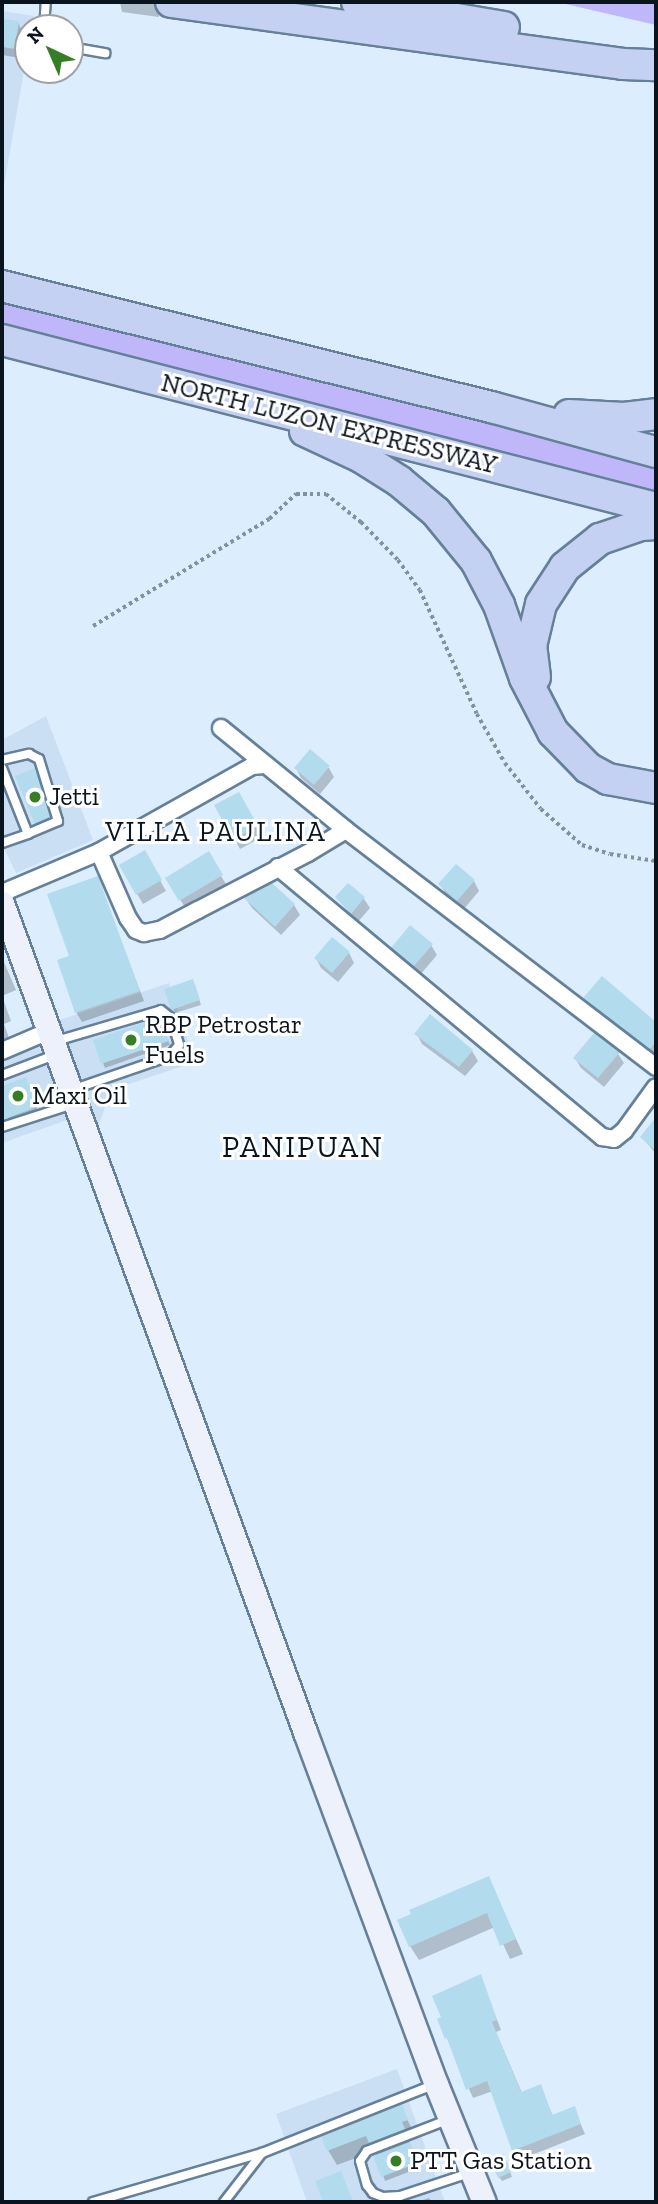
<!DOCTYPE html>
<html>
<head>
<meta charset="utf-8">
<style>
  body { margin:0 }
  #map { position:relative; width:658px; height:2204px; overflow:hidden; background:#dcedfe; font-family:"Zilla Slab",serif }
  div>[style] { position:absolute }
  [style*='--x'] { left:calc(var(--x)*1px); top:calc(var(--y)*1px); width:calc(var(--w)*1px); rotate:calc(var(--a)*1deg) }
  .built>* { inset:0; background:#cadff4 }
  .green>* { inset:0; background:#c0b7fb }
  .shadow>* { inset:0; background:#0003 }
  .building>* { inset:0; background:#b2dbed }
  .path>* { height:3.5px; margin-top:-1.75px; transform-origin:0; background:repeating-linear-gradient(90deg,#83919f 0 3.5px,transparent 0 7px) }
  .roads { filter:drop-shadow(2px 0 #658099) drop-shadow(-2px 0 #658099) drop-shadow(0 2px #658099) drop-shadow(0 -2px #658099) }
  .service>* { height:8px; margin:-4px; padding:0 4px; transform-origin:4px; border-radius:4px; background:#fff }
  .minor>* { height:16px; margin:-8px; padding:0 8px; transform-origin:8px; border-radius:8px; background:#fff }
  .secondary>* { height:23px; margin:-11.5px; padding:0 11.5px; transform-origin:11.5px; border-radius:11.5px; background:#edf1fb }
  .motorway>* { height:30px; margin:-15px; padding:0 15px; transform-origin:15px; border-radius:15px; background:#c4d1f2 }
  .dots>* { width:19px; height:19px; translate:-50% -50%; box-sizing:border-box; border:4px solid #fff; border-radius:50% }
  span { translate:-50% -50%; white-space:nowrap; text-align:center; line-height:1.15; -webkit-text-stroke:6px #fff; paint-order:stroke }
  .street-label { font-size:26px; color:#0a141e }
  .poi-label { font-size:26px; color:#0a141e }
  .left { translate:0 -50%; text-align:left }
  .neighbourhood-label { font-size:28px; color:#0a141e; letter-spacing:2px }
  .quarter-label { font-size:30px; color:#0a141e; letter-spacing:2px }
  .frame { position:absolute; inset:0; border:4px solid #0a141e; pointer-events:none }
  .north { position:absolute; left:14px; top:14px; width:70px; height:70px; box-sizing:border-box; background:#fff; border:2px solid #9da1a5; border-radius:50%; rotate:316deg; font-size:19px; font-weight:700; line-height:28px; text-align:center; color:#0a141e }
  .north::after { content:''; display:block; margin:auto; width:24px; height:32px; background:#357e25; clip-path:polygon(50% 0,100% 100%,50% 72%,0 100%) }
</style>
</head>
<body>
<div id="map">
  <div class="built">
    <div style="clip-path:polygon(2px 11px,34px 16px,31px 28px,28px 28px,28px 48px,2px 197px)"></div>
    <div style="clip-path:polygon(46px 716px,93px 840px,16px 873px,2px 844px,2px 740px)"></div>
    <div style="clip-path:polygon(169px 983px,195px 1062px,111px 1090px,96px 1133px,57px 1021px)"></div>
    <div style="clip-path:polygon(38px 1043px,67px 1120px,2px 1143px,2px 1057px)"></div>
    <div style="clip-path:polygon(397px 2069px,445px 2202px,307px 2202px,276px 2114px)"></div>
  </div>
  <div class="green">
    <div style="clip-path:polygon(557px 2px,656px 2px,656px 25px)"></div>
    <div style="clip-path:polygon(2px 294px,656px 461px,656px 498px,2px 332px)"></div>
  </div>
  <div class="shadow">
    <div style="clip-path:polygon(120px 2px,157px 2px,159px 17px,122px 12px)"></div>
    <div style="clip-path:polygon(2px 20px,18px 23px,23px 32px,20px 58px,2px 55px)"></div>
    <div style="clip-path:polygon(296px 768px,329px 768px,334px 777px,320px 794px,301px 778px)"></div>
    <div style="clip-path:polygon(37px 774px,51px 822px,39px 827px,36px 823px)"></div>
    <div style="clip-path:polygon(238px 794px,262px 837px,240px 849px,217px 806px)"></div>
    <div style="clip-path:polygon(144px 852px,166px 891px,143px 904px,121px 866px)"></div>
    <div style="clip-path:polygon(208px 854px,227px 886px,186px 909px,167px 878px)"></div>
    <div style="clip-path:polygon(97px 878px,144px 1001px,82px 1022px,76px 1012px,71px 957px)"></div>
    <div style="clip-path:polygon(474px 881px,479px 891px,464px 909px,446px 894px,440px 884px)"></div>
    <div style="clip-path:polygon(272px 885px,294px 905px,300px 915px,281px 935px,252px 908px,246px 899px)"></div>
    <div style="clip-path:polygon(348px 885px,364px 899px,370px 908px,357px 923px,337px 897px)"></div>
    <div style="clip-path:polygon(431px 945px,437px 955px,420px 975px,399px 958px,393px 948px)"></div>
    <div style="clip-path:polygon(349px 953px,354px 963px,338px 982px,321px 968px,316px 958px)"></div>
    <div style="clip-path:polygon(4px 962px,16px 990px,2px 996px,11px 1021px,4px 1024px,12px 1046px,2px 1051px,2px 963px)"></div>
    <div style="clip-path:polygon(602px 978px,656px 1024px,656px 1058px,591px 1008px,585px 998px)"></div>
    <div style="clip-path:polygon(195px 985px,201px 1005px,175px 1013px,173px 1009px)"></div>
    <div style="clip-path:polygon(430px 1017px,472px 1051px,478px 1061px,465px 1076px,422px 1044px,417px 1034px)"></div>
    <div style="clip-path:polygon(161px 1021px,170px 1045px,105px 1068px,103px 1063px)"></div>
    <div style="clip-path:polygon(618px 1054px,624px 1063px,604px 1087px,581px 1068px,575px 1058px)"></div>
    <div style="clip-path:polygon(25px 1079px,38px 1111px,10px 1122px,2px 1104px,2px 1088px)"></div>
    <div style="clip-path:polygon(655px 1122px,656px 1123px,656px 1154px,642px 1137px)"></div>
    <div style="clip-path:polygon(488px 1878px,523px 1954px,510px 1959px,495px 1927px,419px 1960px,410px 1946px)"></div>
    <div style="clip-path:polygon(480px 1976px,501px 2030px,496px 2032px,522px 2093px,540px 2086px,553px 2116px,574px 2109px,585px 2134px,519px 2160px,493px 2091px,473px 2098px,439px 2020px)"></div>
    <div style="clip-path:polygon(401px 2107px,415px 2135px,409px 2137px,410px 2145px,419px 2168px,385px 2181px,375px 2151px,337px 2165px,328px 2150px)"></div>
    <div style="clip-path:polygon(506px 2160px,512px 2177px,502px 2181px,499px 2177px)"></div>
    <div style="clip-path:polygon(429px 2198px,432px 2202px,416px 2202px)"></div>
  </div>
  <div class="building">
    <div style="clip-path:polygon(2px 19px,19px 21px,15px 49px,2px 47px)"></div>
    <div style="clip-path:polygon(310px 749px,330px 766px,314px 785px,294px 768px)"></div>
    <div style="clip-path:polygon(35px 768px,50px 817px,35px 824px,15px 776px)"></div>
    <div style="clip-path:polygon(239px 792px,258px 826px,233px 840px,214px 805px)"></div>
    <div style="clip-path:polygon(145px 850px,162px 880px,136px 895px,119px 865px)"></div>
    <div style="clip-path:polygon(209px 851px,223px 875px,179px 901px,165px 878px)"></div>
    <div style="clip-path:polygon(456px 864px,475px 880px,457px 901px,438px 884px)"></div>
    <div style="clip-path:polygon(98px 876px,140px 991px,75px 1013px,57px 960px,69px 956px,47px 894px)"></div>
    <div style="clip-path:polygon(272px 883px,295px 904px,275px 927px,244px 898px)"></div>
    <div style="clip-path:polygon(348px 883px,365px 897px,351px 914px,335px 897px)"></div>
    <div style="clip-path:polygon(410px 925px,433px 944px,414px 966px,391px 948px)"></div>
    <div style="clip-path:polygon(332px 937px,350px 952px,332px 973px,314px 958px)"></div>
    <div style="clip-path:polygon(602px 976px,656px 1022px,656px 1042px,650px 1049px,583px 998px)"></div>
    <div style="clip-path:polygon(193px 979px,200px 1000px,171px 1010px,164px 989px)"></div>
    <div style="clip-path:polygon(430px 1014px,473px 1050px,459px 1067px,414px 1034px)"></div>
    <div style="clip-path:polygon(160px 1017px,169px 1041px,101px 1064px,93px 1040px)"></div>
    <div style="clip-path:polygon(594px 1033px,620px 1052px,598px 1078px,573px 1058px)"></div>
    <div style="clip-path:polygon(26px 1077px,37px 1107px,5px 1119px,2px 1109px,2px 1086px)"></div>
    <div style="clip-path:polygon(656px 1117px,656px 1151px,640px 1137px)"></div>
    <div style="clip-path:polygon(489px 1876px,516px 1939px,500px 1946px,487px 1913px,409px 1947px,397px 1920px,411px 1914px,409px 1910px)"></div>
    <div style="clip-path:polygon(481px 1974px,497px 2020px,492px 2022px,521px 2092px,541px 2084px,552px 2115px,575px 2106px,581px 2124px,512px 2151px,487px 2081px,466px 2090px,447px 2038px,445px 2039px,437px 2019px,441px 2017px,432px 1996px)"></div>
    <div style="clip-path:polygon(402px 2104px,408px 2120px,402px 2122px,405px 2129px,369px 2143px,366px 2136px,327px 2151px,321px 2136px)"></div>
    <div style="clip-path:polygon(410px 2142px,418px 2163px,381px 2177px,373px 2156px)"></div>
    <div style="clip-path:polygon(504px 2154px,511px 2172px,498px 2178px,490px 2159px)"></div>
    <div style="clip-path:polygon(341px 2171px,353px 2202px,323px 2202px,315px 2181px)"></div>
  </div>
  <div class="path">
    <div style="--x:93;--y:626;--w:206;--a:-31.3"></div>
    <div style="--x:269;--y:519;--w:37;--a:-43"></div>
    <div style="--x:296;--y:494;--w:30;--a:0"></div>
    <div style="--x:326;--y:494;--w:45;--a:38.7"></div>
    <div style="--x:361;--y:522;--w:53;--a:45.8"></div>
    <div style="--x:398;--y:560;--w:37;--a:54"></div>
    <div style="--x:420;--y:590;--w:136;--a:65.3"></div>
    <div style="--x:477;--y:714;--w:56;--a:60.3"></div>
    <div style="--x:505;--y:763;--w:58;--a:52"></div>
    <div style="--x:541;--y:809;--w:55;--a:41.3"></div>
    <div style="--x:582;--y:845;--w:29;--a:18"></div>
    <div style="--x:610;--y:854;--w:47;--a:8.7"></div>
  </div>
  <div class="roads">
    <div class="service">
      <div style="--x:44;--y:28;--w:26;--a:-86"></div>
      <div style="--x:70;--y:47;--w:36;--a:10"></div>
      <div style="--x:2;--y:760;--w:28;--a:-13"></div>
      <div style="--x:29;--y:754;--w:11;--a:27"></div>
      <div style="--x:39;--y:759;--w:65;--a:73"></div>
      <div style="--x:58;--y:821;--w:33;--a:157"></div>
      <div style="--x:2;--y:768;--w:71;--a:68.5"></div>
      <div style="--x:28;--y:834;--w:28;--a:161"></div>
      <div style="--x:56;--y:1041;--w:109;--a:-16.4"></div>
      <div style="--x:161;--y:1010;--w:13;--a:39"></div>
      <div style="--x:171;--y:1018;--w:28;--a:73"></div>
      <div style="--x:179;--y:1045;--w:14;--a:129"></div>
      <div style="--x:170;--y:1056;--w:105;--a:161"></div>
      <div style="--x:2;--y:1075;--w:57;--a:-20.7"></div>
      <div style="--x:2;--y:1127;--w:75;--a:-17.9"></div>
      <div style="--x:447;--y:2120;--w:86;--a:158.8"></div>
      <div style="--x:367;--y:2151;--w:12;--a:125"></div>
      <div style="--x:360;--y:2161;--w:25;--a:74"></div>
      <div style="--x:367;--y:2185;--w:10;--a:53"></div>
      <div style="--x:373;--y:2193;--w:11;--a:22"></div>
      <div style="--x:383;--y:2197;--w:17;--a:-3"></div>
      <div style="--x:400;--y:2196;--w:73;--a:-18.4"></div>
      <div style="--x:93;--y:2202;--w:176;--a:-16.2"></div>
      <div style="--x:262;--y:2153;--w:184;--a:-21.7"></div>
      <div style="--x:224;--y:2202;--w:62;--a:-52.2"></div>
    </div>
    <div class="minor">
      <div style="--x:221;--y:728;--w:161;--a:39.2"></div>
      <div style="--x:346;--y:830;--w:390;--a:37.4"></div>
      <div style="--x:99;--y:852;--w:72;--a:66.3"></div>
      <div style="--x:128;--y:918;--w:14;--a:56"></div>
      <div style="--x:136;--y:930;--w:9;--a:21"></div>
      <div style="--x:144;--y:933;--w:16;--a:-11"></div>
      <div style="--x:160;--y:930;--w:43;--a:-27.8"></div>
      <div style="--x:198;--y:910;--w:124;--a:-27.4"></div>
      <div style="--x:308;--y:853;--w:44;--a:-31.2"></div>
      <div style="--x:278;--y:867;--w:422;--a:39.8"></div>
      <div style="--x:602;--y:1137;--w:12;--a:9"></div>
      <div style="--x:614;--y:1139;--w:13;--a:-39"></div>
      <div style="--x:624;--y:1131;--w:54;--a:-54"></div>
      <div style="--x:2;--y:893;--w:105;--a:-22.9"></div>
      <div style="--x:99;--y:852;--w:176;--a:-29.3"></div>
      <div style="--x:252;--y:766;--w:13;--a:-4"></div>
      <div style="--x:2;--y:1051;--w:51;--a:-23.1"></div>
    </div>
    <div class="secondary">
      <div style="--x:2;--y:903;--w:883;--a:69.92"></div>
      <div style="--x:305;--y:1732;--w:376;--a:69.6"></div>
      <div style="--x:436;--y:2084;--w:127;--a:67.9"></div>
    </div>
    <div class="motorway">
      <div style="--x:171;--y:2;--w:456;--a:7.8"></div>
      <div style="--x:623;--y:64;--w:33;--a:2"></div>
      <div style="--x:357;--y:2;--w:149;--a:9.7"></div>
      <div style="--x:2;--y:286;--w:504;--a:13.9"></div>
      <div style="--x:491;--y:407;--w:171;--a:15.3"></div>
      <div style="--x:2;--y:340;--w:675;--a:14.41"></div>
      <div style="--x:569;--y:415;--w:55;--a:3.1"></div>
      <div style="--x:624;--y:418;--w:32;--a:-7"></div>
      <div style="--x:305;--y:431;--w:62;--a:24.9"></div>
      <div style="--x:361;--y:457;--w:45;--a:32.3"></div>
      <div style="--x:399;--y:481;--w:48;--a:40"></div>
      <div style="--x:436;--y:512;--w:63;--a:50.8"></div>
      <div style="--x:476;--y:561;--w:50;--a:62.4"></div>
      <div style="--x:499;--y:605;--w:77;--a:70.4"></div>
      <div style="--x:525;--y:678;--w:61;--a:62.6"></div>
      <div style="--x:553;--y:732;--w:50;--a:45.8"></div>
      <div style="--x:588;--y:768;--w:23;--a:29"></div>
      <div style="--x:608;--y:779;--w:49;--a:10.6"></div>
      <div style="--x:535;--y:677;--w:31;--a:-97"></div>
      <div style="--x:531;--y:646;--w:43;--a:-76.6"></div>
      <div style="--x:541;--y:604;--w:44;--a:-57"></div>
      <div style="--x:565;--y:567;--w:45;--a:-38.7"></div>
      <div style="--x:600;--y:539;--w:43;--a:-18.9"></div>
      <div style="--x:641;--y:525;--w:15;--a:-4"></div>
    </div>
  </div>
  <div class="dots">
    <div style="left:35px;top:797px;background:#357e25"></div>
    <div style="left:131px;top:1040px;background:#357e25"></div>
    <div style="left:18px;top:1096px;background:#357e25"></div>
    <div style="left:396px;top:2161px;background:#357e25"></div>
  </div>
  <div class="street-label">
    <span style="left:329px;top:424px;rotate:14deg">NORTH LUZON EXPRESSWAY</span>
  </div>
  <div class="poi-label">
    <span class="left" style="left:49px;top:797px">Jetti</span>
    <span class="left" style="left:145px;top:1040px">RBP Petrostar<br>Fuels</span>
    <span class="left" style="left:32px;top:1096px">Maxi Oil</span>
    <span class="left" style="left:410px;top:2161px">PTT Gas Station</span>
  </div>
  <div class="neighbourhood-label">
    <span style="left:216px;top:832px">VILLA PAULINA</span>
  </div>
  <div class="quarter-label">
    <span style="left:303px;top:1147px">PANIPUAN</span>
  </div>
  <div class="frame"></div>
  <div class="north">N</div>
</div>
</body>
</html>
